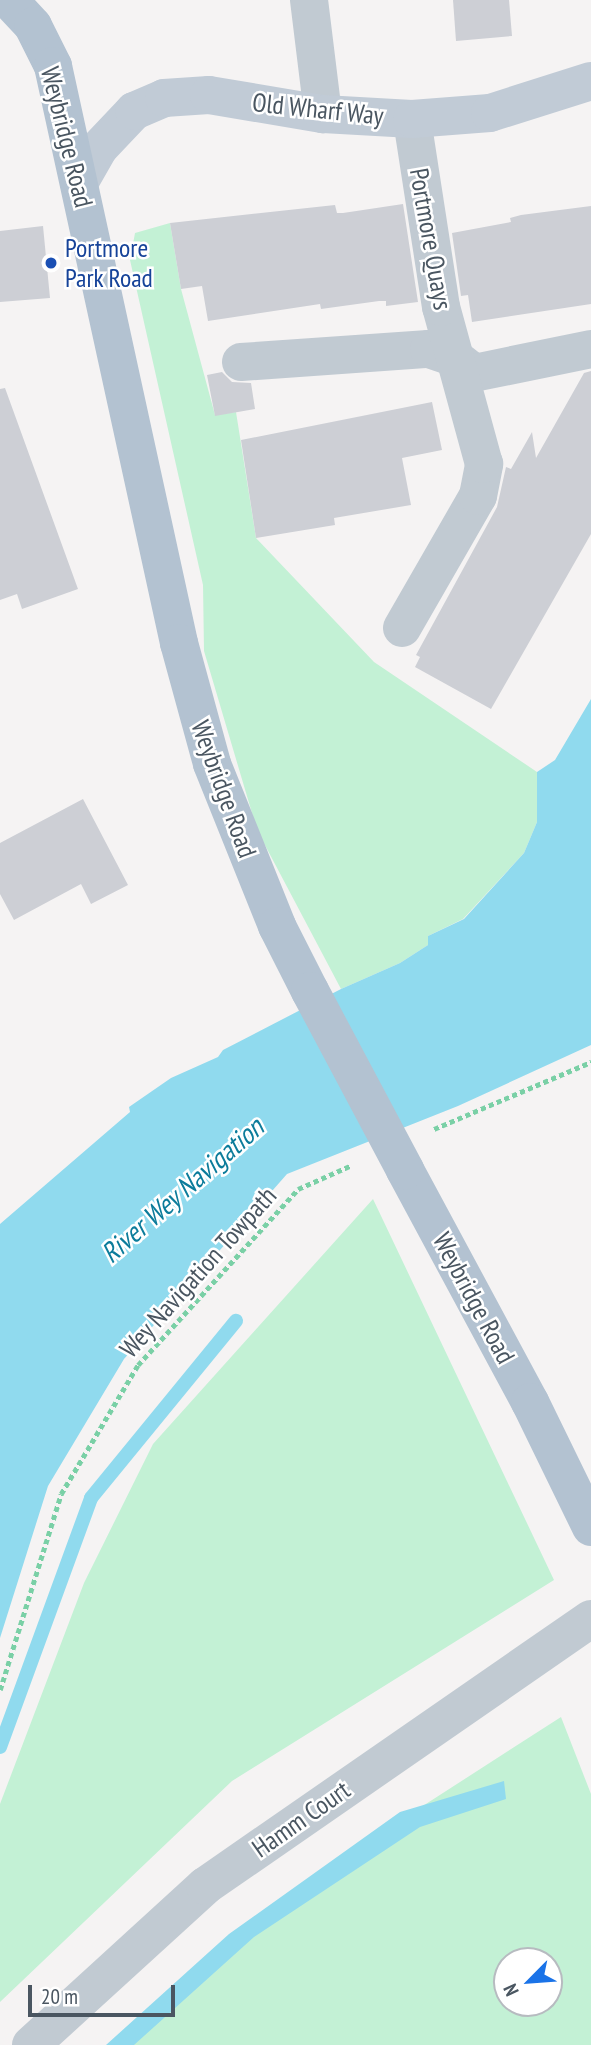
<!DOCTYPE html>
<html>
<head>
<meta charset="utf-8">
<style>
  body { margin:0 }
  #map { position:relative; width:591px; height:2045px; overflow:hidden; background:#f5f3f3; font-family:"PT Sans Narrow",sans-serif }
  div>[style] { position:absolute }
  [style*='--x'] { left:calc(var(--x)*1px); top:calc(var(--y)*1px); width:calc(var(--w)*1px); rotate:calc(var(--a)*1deg) }
  .green>* { inset:0; background:#c3f1d5 }
  .water>* { inset:0; background:#90daee }
  .stream>* { height:14px; margin:-7px; padding:0 7px; transform-origin:7px; border-radius:7px; background:#90daee }
  .building>* { inset:0; background:#cdcfd5 }
  .path>* { height:4.5px; margin-top:-2.25px; transform-origin:0; background:repeating-linear-gradient(90deg,#7ad0a6 0 5px,transparent 0 8.5px) }
  .street>* { height:38px; margin:-19px; padding:0 19px; transform-origin:19px; border-radius:19px; background:#c1cad2 }
  .secondary>* { height:38px; margin:-19px; padding:0 19px; transform-origin:19px; border-radius:19px; background:#c1cbd6 }
  .primary>* { height:38px; margin:-19px; padding:0 19px; transform-origin:19px; border-radius:19px; background:#b3c2d1 }
  .primary-bridge>* { height:38px; margin:-19px; padding:0 19px; transform-origin:19px; border-radius:19px; background:#b3c2d1 }
  .dots>* { width:19px; height:19px; translate:-50% -50%; box-sizing:border-box; border:4px solid #fff; border-radius:50% }
  span { translate:-50% -50%; white-space:nowrap; text-align:center; line-height:1.15; -webkit-text-stroke:5px #fff; paint-order:stroke }
  .street-label { font-size:26px; color:#4a5661 }
  .transit-label { font-size:26px; color:#164399 }
  .left { translate:0 -50%; text-align:left }
  .water-label { font-size:28px; color:#0c7c9b; font-style:italic }
  .north { position:absolute; left:493px; top:1947px; width:70px; height:70px; box-sizing:border-box; background:#fff; border:2px solid #b7bbc0; border-radius:50%; rotate:245deg; font-size:19px; font-weight:700; line-height:28px; text-align:center; color:#4a5661 }
  .north::after { content:''; display:block; margin:auto; width:24px; height:32px; background:#1a73e8; clip-path:polygon(50% 0,100% 100%,50% 72%,0 100%) }
  .scale { position:absolute; left:28px; top:1985px; width:147px; height:32px; box-sizing:border-box; border:4px solid #4a5661; border-top:0; padding-left:9px; font-size:21px; line-height:24px; white-space:nowrap; color:#4a5661; -webkit-text-stroke:5px #fff; paint-order:stroke }
</style>
</head>
<body>
<div id="map">
  <div class="green">
    <div style="clip-path:polygon(170px 223px,181px 289px,215px 415px,236px 412px,256px 538px,374px 662px,537px 772px,537px 822px,524px 853px,463px 919px,428px 936px,428px 945px,400px 963px,341px 989px,257px 830px,204px 651px,203px 585px,130px 260px,135px 233px)"></div>
    <div style="clip-path:polygon(373px 1199px,554px 1580px,232px 1781px,0 2002px,0 1804px,84px 1583px,153px 1444px)"></div>
    <div style="clip-path:polygon(evenodd,561px 1717px,591px 1794px,591px 2045px,118px 2045px,300px 1885px,561px 1717px,507px 1961px,549px 1961px,549px 2003px,507px 2003px,507px 1961px)"></div>
  </div>
  <div class="water">
    <div style="clip-path:polygon(591px 699px,591px 1045px,458px 1106px,287px 1174px,124px 1359px,48px 1486px,0 1638px,0 1224px,130px 1112px,129px 1107px,171px 1078px,218px 1057px,223px 1050px,341px 989px,400px 963px,428px 945px,428px 936px,464px 919px,524px 853px,537px 822px,537px 772px,555px 760px)"></div>
    <div style="clip-path:polygon(504px 1781px,506px 1799px,420px 1827px,254px 1937px,134px 2045px,106px 2045px,229px 1934px,400px 1812px)"></div>
  </div>
  <div class="stream">
    <div style="--x:0;--y:1747;--w:265;--a:-69.9"></div>
    <div style="--x:91;--y:1498;--w:229;--a:-50.7"></div>
  </div>
  <div class="building">
    <div style="clip-path:polygon(453px 0,509px 0,512px 36px,456px 41px)"></div>
    <div style="clip-path:polygon(403px 204px,418px 302px,386px 306px,386px 301px,379px 301px,321px 309px,320px 304px,208px 321px,202px 286px,181px 289px,170px 223px,335px 205px,337px 213px,343px 213px)"></div>
    <div style="clip-path:polygon(591px 206px,591px 304px,472px 322px,468px 295px,461px 296px,452px 233px,511px 222px,510px 218px,521px 215px)"></div>
    <div style="clip-path:polygon(43px 226px,50px 298px,0 302px,0 231px)"></div>
    <div style="clip-path:polygon(591px 371px,591px 534px,491px 709px,415px 667px,420px 657px,416px 655px,497px 507px,506px 467px,511px 469px,532px 432px,536px 458px,584px 373px)"></div>
    <div style="clip-path:polygon(222px 372px,232px 382px,251px 383px,255px 409px,215px 416px,207px 375px)"></div>
    <div style="clip-path:polygon(5px 388px,78px 589px,22px 609px,17px 594px,0 600px,0 389px)"></div>
    <div style="clip-path:polygon(432px 402px,442px 450px,402px 458px,411px 505px,334px 518px,335px 525px,256px 538px,241px 440px)"></div>
    <div style="clip-path:polygon(83px 799px,128px 885px,91px 904px,81px 884px,14px 920px,0 894px,0 843px)"></div>
  </div>
  <div class="path">
    <div style="--x:434;--y:1129;--w:171;--a:-23.1"></div>
    <div style="--x:0;--y:1690;--w:205;--a:-72.7"></div>
    <div style="--x:61;--y:1494;--w:150;--a:-59.2"></div>
    <div style="--x:138;--y:1365;--w:238;--a:-47.7"></div>
    <div style="--x:298;--y:1189;--w:59;--a:-24"></div>
  </div>
  <div class="street">
    <div style="--x:309;--y:0;--w:115;--a:83"></div>
    <div style="--x:241;--y:362;--w:188;--a:-4"></div>
    <div style="--x:429;--y:349;--w:28;--a:19"></div>
    <div style="--x:455;--y:358;--w:24;--a:38"></div>
    <div style="--x:474;--y:373;--w:119;--a:-11.6"></div>
    <div style="--x:402;--y:628;--w:152;--a:-60.1"></div>
    <div style="--x:478;--y:496;--w:33;--a:-79"></div>
    <div style="--x:484;--y:464;--w:163;--a:-105.3"></div>
    <div style="--x:441;--y:307;--w:190;--a:-98.8"></div>
    <div style="--x:31;--y:2045;--w:236;--a:-42.4"></div>
    <div style="--x:205;--y:1886;--w:469;--a:-34.7"></div>
  </div>
  <div class="secondary">
    <div style="--x:79;--y:183;--w:40;--a:-60.3"></div>
    <div style="--x:99;--y:148;--w:51;--a:-46.6"></div>
    <div style="--x:134;--y:111;--w:33;--a:-23"></div>
    <div style="--x:164;--y:98;--w:45;--a:-3.8"></div>
    <div style="--x:209;--y:95;--w:116;--a:9.5"></div>
    <div style="--x:323;--y:114;--w:89;--a:3.2"></div>
    <div style="--x:412;--y:119;--w:78;--a:-4.4"></div>
    <div style="--x:490;--y:113;--w:106;--a:-17.6"></div>
  </div>
  <div class="primary">
    <div style="--x:9;--y:0;--w:35;--a:47"></div>
    <div style="--x:33;--y:26;--w:45;--a:63.4"></div>
    <div style="--x:53;--y:66;--w:591;--a:77.68"></div>
    <div style="--x:179;--y:643;--w:125;--a:74.7"></div>
    <div style="--x:212;--y:764;--w:175;--a:68.1"></div>
    <div style="--x:277;--y:926;--w:73;--a:63.1"></div>
    <div style="--x:405;--y:1170;--w:264;--a:61.7"></div>
    <div style="--x:530;--y:1402;--w:139;--a:64"></div>
  </div>
  <div class="primary-bridge">
    <div style="--x:310;--y:991;--w:203;--a:62"></div>
  </div>
  <div class="dots">
    <div style="left:51px;top:263px;background:#1a4fb4"></div>
  </div>
  <div class="street-label">
    <span style="left:318px;top:109px;rotate:6deg">Old Wharf Way</span>
    <span style="left:67px;top:137px;rotate:76deg">Weybridge Road</span>
    <span style="left:431px;top:239px;rotate:80deg">Portmore Quays</span>
    <span style="left:224px;top:789px;rotate:70deg">Weybridge Road</span>
    <span style="left:198px;top:1272px;rotate:-48deg">Wey Navigation Towpath</span>
    <span style="left:474px;top:1298px;rotate:62deg">Weybridge Road</span>
    <span style="left:301px;top:1819px;rotate:-35deg">Hamm Court</span>
  </div>
  <div class="transit-label">
    <span class="left" style="left:65px;top:263px">Portmore<br>Park Road</span>
  </div>
  <div class="water-label">
    <span style="left:182px;top:1190px;rotate:-41deg">River Wey Navigation</span>
  </div>
  <div class="north">N</div>
  <div class="scale">20 m</div>
</div>
</body>
</html>
